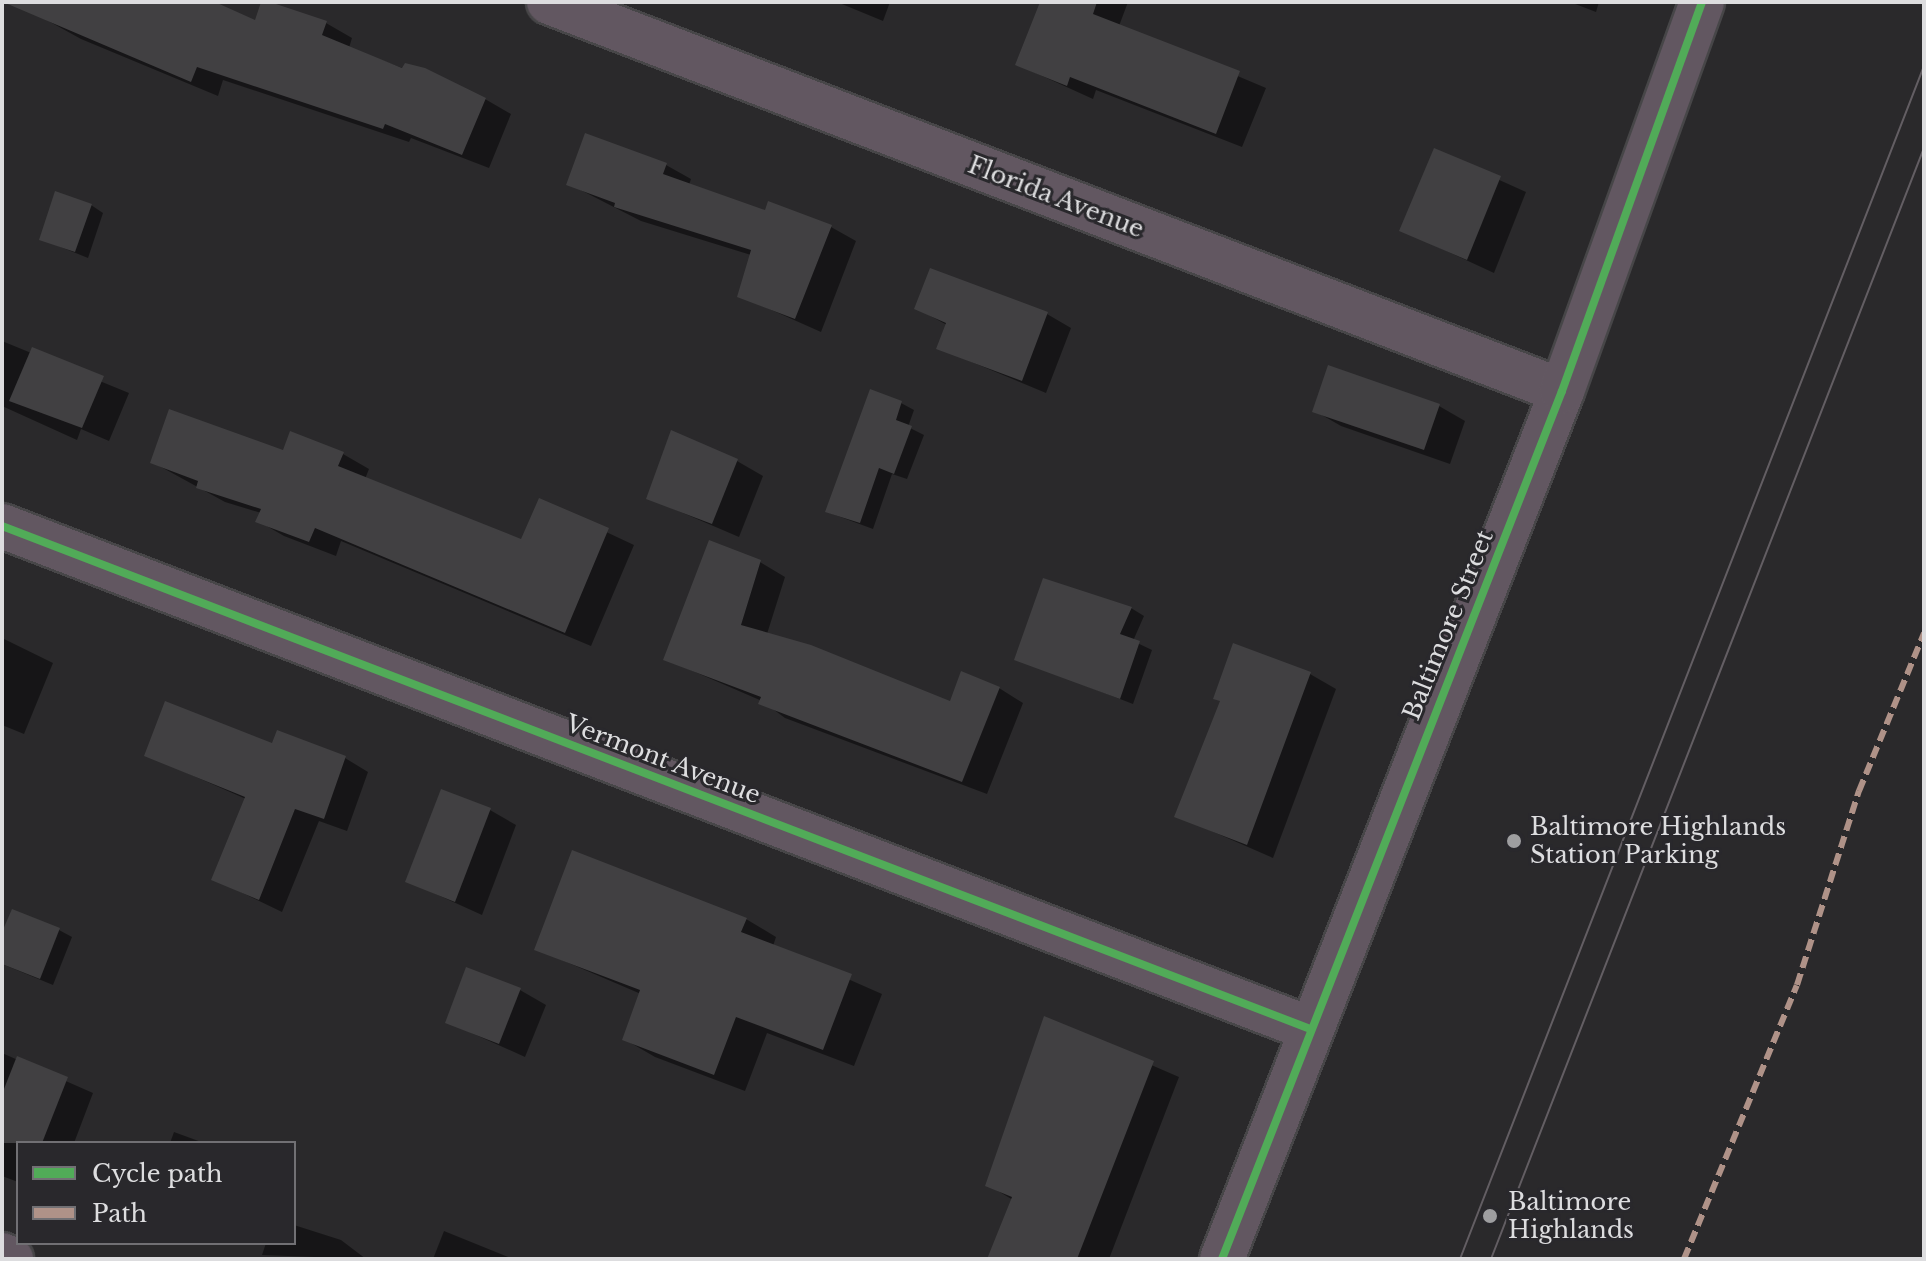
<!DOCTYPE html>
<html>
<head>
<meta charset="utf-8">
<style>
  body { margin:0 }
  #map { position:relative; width:1926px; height:1261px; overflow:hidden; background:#2a292b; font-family:"Libre Baskerville",serif }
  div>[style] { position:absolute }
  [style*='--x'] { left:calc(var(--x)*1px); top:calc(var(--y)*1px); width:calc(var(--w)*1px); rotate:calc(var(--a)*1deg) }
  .shadow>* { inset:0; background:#0007 }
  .building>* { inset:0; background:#414042 }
  .roads { filter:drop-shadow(2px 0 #474648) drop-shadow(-2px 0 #474648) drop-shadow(0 2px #474648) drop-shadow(0 -2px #474648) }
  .minor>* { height:44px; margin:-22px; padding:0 22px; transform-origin:22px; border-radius:22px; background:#625761 }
  .tram>* { height:2px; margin:-1px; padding:0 1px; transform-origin:1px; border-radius:1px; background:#635e63 }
  .quiet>* { height:6px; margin-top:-3px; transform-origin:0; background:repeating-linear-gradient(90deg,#af9288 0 12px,transparent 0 18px) }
  .cycleway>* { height:8px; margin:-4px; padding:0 4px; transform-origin:4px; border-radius:4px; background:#51ab58 }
  .dots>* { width:22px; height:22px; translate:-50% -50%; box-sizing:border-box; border:4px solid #29282c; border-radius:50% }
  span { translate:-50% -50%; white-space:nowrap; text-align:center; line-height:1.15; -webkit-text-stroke:6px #29282c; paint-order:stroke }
  .street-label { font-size:24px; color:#dddddf }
  .poi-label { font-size:24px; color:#dddddf }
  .left { translate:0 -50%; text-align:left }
  .frame { position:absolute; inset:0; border:4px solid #dddddf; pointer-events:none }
  .legend { position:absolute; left:16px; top:1141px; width:280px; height:104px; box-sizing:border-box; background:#29282c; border:2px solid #717074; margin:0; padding:10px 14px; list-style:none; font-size:24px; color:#dddddf }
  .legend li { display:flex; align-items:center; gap:16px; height:40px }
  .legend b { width:40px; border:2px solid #717074 }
</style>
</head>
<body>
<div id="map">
  <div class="shadow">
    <div style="clip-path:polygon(14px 2px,210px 2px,256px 23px,264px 2px,326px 23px,352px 38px,349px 48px,485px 99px,511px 114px,489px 168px,411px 138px,409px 142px,223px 80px,218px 96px,81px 39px)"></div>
    <div style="clip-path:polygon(837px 2px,890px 2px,883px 21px)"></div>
    <div style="clip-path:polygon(1045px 2px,1128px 2px,1119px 26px,1266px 88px,1242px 147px,1096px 90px,1093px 99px,1018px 65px)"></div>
    <div style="clip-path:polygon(1570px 2px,1599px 2px,1596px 12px)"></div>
    <div style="clip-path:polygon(586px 136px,666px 165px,691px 179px,689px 185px,766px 213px,831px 227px,856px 241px,821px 332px,740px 296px,751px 255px,641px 221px,569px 184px)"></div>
    <div style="clip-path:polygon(1435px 151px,1526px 192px,1494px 273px,1401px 230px)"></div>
    <div style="clip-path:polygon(91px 205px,103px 213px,88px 258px,41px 239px)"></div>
    <div style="clip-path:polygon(916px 308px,1047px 314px,1071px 328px,1046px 393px,938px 348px,947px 325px)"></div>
    <div style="clip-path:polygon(2px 341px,129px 393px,109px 441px,81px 429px,77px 440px,2px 406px)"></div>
    <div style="clip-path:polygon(1330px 368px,1439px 406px,1465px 421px,1450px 464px,1341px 426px,1315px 411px)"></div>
    <div style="clip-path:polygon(901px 403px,914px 410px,908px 427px,924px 435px,907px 479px,892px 474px,873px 529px,827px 512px)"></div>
    <div style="clip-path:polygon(284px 452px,343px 454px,369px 469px,365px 479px,522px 541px,540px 501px,634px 545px,591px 646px,341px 541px,336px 556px,284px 536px,258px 521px,261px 513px,225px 502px,152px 462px)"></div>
    <div style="clip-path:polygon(737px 461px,763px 476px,739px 537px,648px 498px)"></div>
    <div style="clip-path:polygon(760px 562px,785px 577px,767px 634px,951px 703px,999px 688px,1023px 703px,987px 794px,785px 718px,762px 701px,665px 659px)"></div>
    <div style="clip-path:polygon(1131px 608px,1144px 616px,1133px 641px,1152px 650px,1133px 704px,1016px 659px)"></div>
    <div style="clip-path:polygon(2px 638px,53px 663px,24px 734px,2px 725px)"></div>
    <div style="clip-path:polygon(1310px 674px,1336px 689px,1273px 858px,1177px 816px)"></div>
    <div style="clip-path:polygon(274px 746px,345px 758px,368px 772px,347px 831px,319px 821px,282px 912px,214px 879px,246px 799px,146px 755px)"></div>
    <div style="clip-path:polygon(490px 810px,516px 825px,482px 915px,407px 881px)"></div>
    <div style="clip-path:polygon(746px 919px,776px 937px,773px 946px,882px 994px,854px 1066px,767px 1033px,745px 1091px,655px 1057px,624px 1039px,641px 994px,536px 949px)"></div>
    <div style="clip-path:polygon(59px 930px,72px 937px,53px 985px,2px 964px,2px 938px)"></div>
    <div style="clip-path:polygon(520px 990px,546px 1005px,525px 1057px,447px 1022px)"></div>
    <div style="clip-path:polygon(1045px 1019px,1179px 1077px,1109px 1259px,990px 1259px,1013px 1200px,988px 1185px)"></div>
    <div style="clip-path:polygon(2px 1053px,93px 1093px,74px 1143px,18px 1143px,18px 1182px,2px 1176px)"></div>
    <div style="clip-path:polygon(174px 1132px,204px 1143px,170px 1143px)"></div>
    <div style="clip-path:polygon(294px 1225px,341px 1240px,366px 1259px,262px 1255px,266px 1243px,294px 1243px)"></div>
    <div style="clip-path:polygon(444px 1231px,513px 1259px,433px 1259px)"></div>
  </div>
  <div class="building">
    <div style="clip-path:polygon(3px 2px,215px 2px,255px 20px,261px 2px,270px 2px,327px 21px,322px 35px,402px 68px,405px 63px,425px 68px,486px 98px,462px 155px,385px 124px,383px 129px,197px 67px,191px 82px)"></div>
    <div style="clip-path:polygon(1040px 2px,1097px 2px,1093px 14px,1240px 71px,1216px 134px,1070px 77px,1067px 86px,1015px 65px)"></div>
    <div style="clip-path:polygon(585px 133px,667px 163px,663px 174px,765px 210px,768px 201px,832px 225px,795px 319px,737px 297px,751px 250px,614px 207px,615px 203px,566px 185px)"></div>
    <div style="clip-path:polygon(1434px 148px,1501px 176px,1467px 260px,1399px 231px)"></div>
    <div style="clip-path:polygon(55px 191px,92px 204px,75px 252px,39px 240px)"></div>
    <div style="clip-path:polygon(930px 268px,1048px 312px,1022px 381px,936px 349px,946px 323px,914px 309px)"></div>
    <div style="clip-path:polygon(32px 347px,104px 376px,82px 428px,9px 401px)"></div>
    <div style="clip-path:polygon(1328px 365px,1440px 404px,1424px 450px,1312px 412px)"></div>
    <div style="clip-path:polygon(870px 389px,902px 401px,896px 420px,912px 426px,894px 474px,879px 468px,860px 523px,825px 512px)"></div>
    <div style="clip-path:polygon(169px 409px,283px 450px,290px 431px,344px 452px,338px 466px,521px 539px,539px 498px,609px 528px,565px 633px,315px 528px,309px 542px,255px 522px,261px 509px,196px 488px,198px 481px,150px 463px)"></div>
    <div style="clip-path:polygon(671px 430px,738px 459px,712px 524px,646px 499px)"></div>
    <div style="clip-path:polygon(709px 540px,761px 560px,741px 625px,811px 645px,950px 701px,961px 671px,1000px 687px,962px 782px,758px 704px,761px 697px,663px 660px)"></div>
    <div style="clip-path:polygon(1043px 578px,1132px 607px,1120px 634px,1140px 641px,1120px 699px,1014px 660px)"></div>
    <div style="clip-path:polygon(1233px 643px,1311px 672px,1247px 845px,1174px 817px,1220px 701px,1213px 699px)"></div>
    <div style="clip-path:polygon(165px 701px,272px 743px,277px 730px,346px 756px,324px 819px,295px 809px,259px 900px,211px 880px,245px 797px,144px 756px)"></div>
    <div style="clip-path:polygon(441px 789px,491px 808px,455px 902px,405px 882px)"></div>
    <div style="clip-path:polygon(572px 850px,747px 918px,741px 932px,852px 974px,823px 1050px,736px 1017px,714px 1075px,622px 1040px,640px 990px,534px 950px)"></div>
    <div style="clip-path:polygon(12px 909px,60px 928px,40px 979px,2px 964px,2px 932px)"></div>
    <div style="clip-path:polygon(466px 967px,521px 988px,499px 1044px,445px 1023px)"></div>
    <div style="clip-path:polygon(1044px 1016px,1154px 1061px,1077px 1259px,987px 1259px,1012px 1197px,985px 1186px)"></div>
    <div style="clip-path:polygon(17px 1056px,68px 1077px,42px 1143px,2px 1143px,2px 1094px)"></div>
  </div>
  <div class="roads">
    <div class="minor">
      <div style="--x:549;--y:2;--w:1085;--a:21.01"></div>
      <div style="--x:2;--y:526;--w:1401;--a:21.03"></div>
      <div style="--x:2;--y:1255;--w:10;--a:24"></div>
      <div style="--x:1222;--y:1259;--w:932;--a:-68.61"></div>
      <div style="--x:1562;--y:391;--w:413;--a:-70.2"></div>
    </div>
  </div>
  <div class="tram">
    <div style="--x:1460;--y:1259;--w:1280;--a:-68.75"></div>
    <div style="--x:1491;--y:1259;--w:1192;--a:-68.71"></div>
  </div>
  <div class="quiet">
    <div style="--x:1684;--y:1259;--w:296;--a:-67.6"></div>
    <div style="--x:1797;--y:985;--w:204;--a:-72.3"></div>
    <div style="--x:1859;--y:791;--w:171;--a:-67.6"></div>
  </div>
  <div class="cycleway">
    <div style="--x:2;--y:526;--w:1401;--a:21.03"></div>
    <div style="--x:1222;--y:1259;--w:932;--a:-68.61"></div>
    <div style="--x:1562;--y:391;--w:413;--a:-70.2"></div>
  </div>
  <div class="dots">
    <div style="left:1514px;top:841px;background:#9e9ea0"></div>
    <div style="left:1490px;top:1216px;background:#9e9ea0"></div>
  </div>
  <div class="street-label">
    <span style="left:1056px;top:197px;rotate:21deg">Florida Avenue</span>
    <span style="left:1448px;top:625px;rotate:-68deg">Baltimore Street</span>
    <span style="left:663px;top:759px;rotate:21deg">Vermont Avenue</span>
  </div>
  <div class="poi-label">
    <span class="left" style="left:1530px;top:841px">Baltimore Highlands<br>Station Parking</span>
    <span class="left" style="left:1508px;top:1216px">Baltimore<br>Highlands</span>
  </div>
  <div class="frame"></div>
  <ul class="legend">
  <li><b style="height:10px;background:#51ab58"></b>Cycle path</li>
  <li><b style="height:10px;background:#af9288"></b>Path</li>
  </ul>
</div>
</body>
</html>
